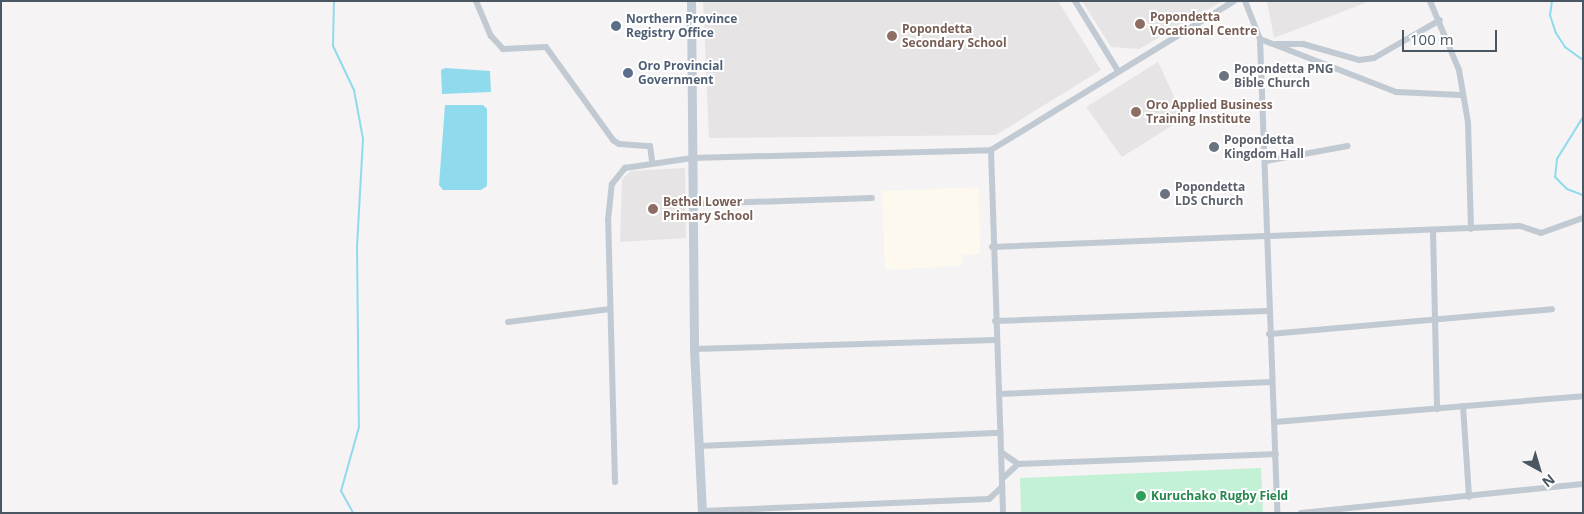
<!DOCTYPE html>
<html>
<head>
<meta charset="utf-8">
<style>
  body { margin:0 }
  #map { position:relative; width:1584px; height:514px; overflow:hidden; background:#f5f3f3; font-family:"Open Sans",sans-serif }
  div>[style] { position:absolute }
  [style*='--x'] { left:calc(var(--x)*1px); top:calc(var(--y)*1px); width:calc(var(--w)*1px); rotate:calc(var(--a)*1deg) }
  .commercial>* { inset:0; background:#fdf9ef }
  .education>* { inset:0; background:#e6e4e5 }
  .green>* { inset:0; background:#c3f1d5 }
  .water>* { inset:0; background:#90daee }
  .stream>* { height:2px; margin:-1px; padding:0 1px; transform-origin:1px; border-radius:1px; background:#90daee }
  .street>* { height:6px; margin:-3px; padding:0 3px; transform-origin:3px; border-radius:3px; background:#c1cad2 }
  .secondary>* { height:9px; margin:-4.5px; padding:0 4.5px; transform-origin:4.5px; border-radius:4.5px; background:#c1cbd6 }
  .dots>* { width:14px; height:14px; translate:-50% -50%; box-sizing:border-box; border:2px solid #fff; border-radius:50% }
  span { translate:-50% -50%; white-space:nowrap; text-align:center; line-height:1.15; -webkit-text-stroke:4px #fff; paint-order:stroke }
  .education-label { font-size:12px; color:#785e54; font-weight:700 }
  .left { translate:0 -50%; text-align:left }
  .service-label { font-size:12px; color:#4e5e75; font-weight:700 }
  .worship-label { font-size:12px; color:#5b616d; font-weight:700 }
  .leisure-label { font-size:12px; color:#27864d; font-weight:700 }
  .frame { position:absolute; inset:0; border:2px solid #4a5661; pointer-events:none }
  .north { position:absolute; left:1514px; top:444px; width:50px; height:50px; -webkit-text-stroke:4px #fff; paint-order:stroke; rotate:141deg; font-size:14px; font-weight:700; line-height:20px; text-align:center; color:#4a5661 }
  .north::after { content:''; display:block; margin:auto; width:18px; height:22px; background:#4a5661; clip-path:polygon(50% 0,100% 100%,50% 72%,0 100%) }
  .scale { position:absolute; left:1402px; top:30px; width:95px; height:22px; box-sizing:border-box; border:2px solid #4a5661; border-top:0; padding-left:6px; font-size:15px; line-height:18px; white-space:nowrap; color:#4a5661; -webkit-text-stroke:4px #fff; paint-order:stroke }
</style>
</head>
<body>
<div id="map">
  <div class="commercial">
    <div style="clip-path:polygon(979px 187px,980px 254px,963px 255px,961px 266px,885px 270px,882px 191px)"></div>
  </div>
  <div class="education">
    <div style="clip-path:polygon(703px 1px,1058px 1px,1101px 70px,996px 135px,709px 138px)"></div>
    <div style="clip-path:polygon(1082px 1px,1223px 1px,1139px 49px,1111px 47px)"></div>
    <div style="clip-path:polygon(1267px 1px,1370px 1px,1274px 38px)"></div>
    <div style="clip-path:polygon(1158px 62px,1184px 118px,1122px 157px,1086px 107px)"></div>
    <div style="clip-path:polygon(685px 168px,686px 238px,620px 242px,622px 179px,631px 171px)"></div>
  </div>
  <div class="green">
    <div style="clip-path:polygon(1261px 468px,1263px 513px,1021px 513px,1020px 478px)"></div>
  </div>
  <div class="water">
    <div style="clip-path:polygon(445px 68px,490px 71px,491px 92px,442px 94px,441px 70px)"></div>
    <div style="clip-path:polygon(445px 105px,483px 105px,487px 109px,487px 186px,481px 190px,443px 190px,439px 185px)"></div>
  </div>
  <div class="stream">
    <div style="--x:334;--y:1;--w:45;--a:91.3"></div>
    <div style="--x:333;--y:46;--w:49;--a:64.5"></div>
    <div style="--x:354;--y:90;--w:50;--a:79.6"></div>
    <div style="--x:363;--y:139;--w:106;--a:93.2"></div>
    <div style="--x:357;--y:245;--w:182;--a:89.4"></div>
    <div style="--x:359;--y:427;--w:66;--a:105.7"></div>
    <div style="--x:341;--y:491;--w:25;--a:61"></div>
    <div style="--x:1552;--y:1;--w:14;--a:98"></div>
    <div style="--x:1550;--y:15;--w:19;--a:72"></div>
    <div style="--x:1556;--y:33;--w:17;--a:57"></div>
    <div style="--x:1565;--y:47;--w:22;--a:36"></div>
    <div style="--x:1583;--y:117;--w:49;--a:121.8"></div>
    <div style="--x:1557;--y:159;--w:18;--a:96"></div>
    <div style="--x:1555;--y:177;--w:17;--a:45"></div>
    <div style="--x:1567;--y:189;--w:17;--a:21"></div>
  </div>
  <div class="street">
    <div style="--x:476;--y:1;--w:38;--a:67"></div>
    <div style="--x:491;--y:36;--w:18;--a:47"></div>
    <div style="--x:503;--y:49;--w:43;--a:-2.7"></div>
    <div style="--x:546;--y:47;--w:115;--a:54.2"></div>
    <div style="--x:613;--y:140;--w:7;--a:34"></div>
    <div style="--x:619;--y:144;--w:31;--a:4"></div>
    <div style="--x:650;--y:146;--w:14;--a:82"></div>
    <div style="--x:1075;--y:1;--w:82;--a:58.4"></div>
    <div style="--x:1245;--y:1;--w:41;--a:68.5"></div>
    <div style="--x:1260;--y:39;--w:474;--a:87.9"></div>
    <div style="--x:1430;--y:1;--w:75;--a:67.2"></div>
    <div style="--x:1459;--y:70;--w:53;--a:80.2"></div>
    <div style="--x:1468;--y:122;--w:107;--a:88.4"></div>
    <div style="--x:1260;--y:39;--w:146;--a:21.3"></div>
    <div style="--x:1396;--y:92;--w:65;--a:2.6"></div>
    <div style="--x:1275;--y:44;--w:28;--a:0"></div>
    <div style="--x:1303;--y:44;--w:58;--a:15.9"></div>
    <div style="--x:1359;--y:60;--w:15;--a:-8"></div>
    <div style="--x:1374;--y:58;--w:76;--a:-29.9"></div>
    <div style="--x:991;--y:150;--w:363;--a:88.1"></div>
    <div style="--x:1266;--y:161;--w:83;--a:-10.4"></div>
    <div style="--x:692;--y:204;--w:180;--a:-1.9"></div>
    <div style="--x:1433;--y:230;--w:179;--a:88.7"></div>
    <div style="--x:992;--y:247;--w:528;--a:-2.28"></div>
    <div style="--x:1520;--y:226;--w:22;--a:18"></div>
    <div style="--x:1541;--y:233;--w:45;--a:-19.7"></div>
    <div style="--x:995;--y:321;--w:272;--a:-2.1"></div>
    <div style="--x:508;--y:322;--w:103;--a:-7.3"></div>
    <div style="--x:1269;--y:334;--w:284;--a:-5"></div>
    <div style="--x:694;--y:349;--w:302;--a:-1.7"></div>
    <div style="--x:999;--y:394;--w:273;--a:-2.5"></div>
    <div style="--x:1463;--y:406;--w:91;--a:86.2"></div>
    <div style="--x:1275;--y:422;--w:309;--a:-4.8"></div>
    <div style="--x:699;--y:446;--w:302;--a:-2.5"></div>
    <div style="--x:1001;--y:452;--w:21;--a:35"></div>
    <div style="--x:1002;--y:479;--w:22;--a:-43"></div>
    <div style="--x:1018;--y:464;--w:258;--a:-2.2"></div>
    <div style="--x:615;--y:482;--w:262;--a:-91.5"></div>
    <div style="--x:608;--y:220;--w:36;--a:-84"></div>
    <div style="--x:612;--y:184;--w:21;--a:-51"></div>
    <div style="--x:625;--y:168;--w:68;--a:-8.5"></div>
    <div style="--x:692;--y:158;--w:299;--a:-1.5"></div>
    <div style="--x:991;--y:150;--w:285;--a:-31.5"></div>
    <div style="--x:702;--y:511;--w:287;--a:-2.4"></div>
    <div style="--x:989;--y:499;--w:18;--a:-43"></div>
    <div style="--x:1301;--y:513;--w:283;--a:-5.9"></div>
  </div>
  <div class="secondary">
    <div style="--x:691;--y:1;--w:348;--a:89.5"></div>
    <div style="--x:694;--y:349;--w:164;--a:87.2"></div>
  </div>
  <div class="dots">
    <div style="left:1140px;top:24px;background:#8d6e63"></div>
    <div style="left:616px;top:26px;background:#5c6f8a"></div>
    <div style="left:892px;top:36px;background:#8d6e63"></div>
    <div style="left:628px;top:73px;background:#5c6f8a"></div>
    <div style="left:1224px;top:76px;background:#6b7280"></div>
    <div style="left:1136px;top:112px;background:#8d6e63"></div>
    <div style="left:1214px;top:147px;background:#6b7280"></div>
    <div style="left:1165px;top:194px;background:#6b7280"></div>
    <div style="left:653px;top:209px;background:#8d6e63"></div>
    <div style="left:1141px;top:496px;background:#2e9e5b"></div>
  </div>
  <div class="education-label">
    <span class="left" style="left:1150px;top:24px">Popondetta<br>Vocational Centre</span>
    <span class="left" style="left:902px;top:36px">Popondetta<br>Secondary School</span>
    <span class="left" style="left:1146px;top:112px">Oro Applied Business<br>Training Institute</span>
    <span class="left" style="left:663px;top:209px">Bethel Lower<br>Primary School</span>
  </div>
  <div class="service-label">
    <span class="left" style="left:626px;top:26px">Northern Province<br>Registry Office</span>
    <span class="left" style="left:638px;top:73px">Oro Provincial<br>Government</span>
  </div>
  <div class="worship-label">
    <span class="left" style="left:1234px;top:76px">Popondetta PNG<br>Bible Church</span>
    <span class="left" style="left:1224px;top:147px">Popondetta<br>Kingdom Hall</span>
    <span class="left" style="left:1175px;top:194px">Popondetta<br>LDS Church</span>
  </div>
  <div class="leisure-label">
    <span class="left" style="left:1151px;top:496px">Kuruchako Rugby Field</span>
  </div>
  <div class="frame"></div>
  <div class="north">N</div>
  <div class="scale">100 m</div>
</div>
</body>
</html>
